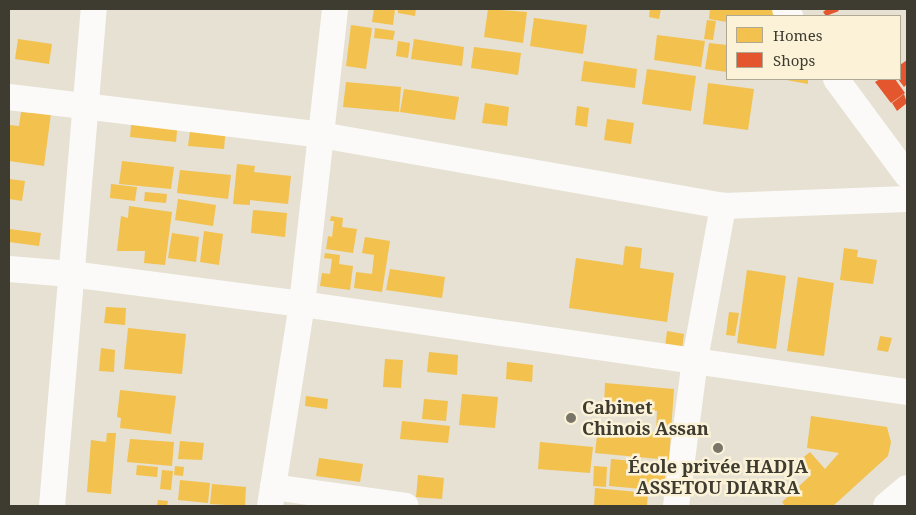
<!DOCTYPE html>
<html>
<head>
<meta charset="utf-8">
<style>
  body { margin:0 }
  #map { position:relative; width:916px; height:515px; overflow:hidden; background:#e6e1d2; font-family:"Noto Serif",serif }
  div>[style] { position:absolute }
  [style*='--x'] { left:calc(var(--x)*1px); top:calc(var(--y)*1px); width:calc(var(--w)*1px); rotate:calc(var(--a)*1deg) }
  .homes>* { inset:0; background:#f2c14e }
  .shops>* { inset:0; background:#e4572e }
  .street>* { height:26px; margin:-13px; padding:0 13px; transform-origin:13px; border-radius:13px; background:#fbfaf8 }
  .secondary>* { height:28px; margin:-14px; padding:0 14px; transform-origin:14px; border-radius:14px; background:#fbfaf8 }
  .dots>* { width:14px; height:14px; translate:-50% -50%; box-sizing:border-box; border:2px solid #fbf2d7; border-radius:50% }
  span { translate:-50% -50%; white-space:nowrap; text-align:center; line-height:1.15; -webkit-text-stroke:5px #fbf2d7; paint-order:stroke }
  .poi-label { font-size:18px; color:#3e3b30; font-weight:700 }
  .left { translate:0 -50%; text-align:left }
  .frame { position:absolute; inset:0; border:10px solid #3e3b30; pointer-events:none }
  .legend { position:absolute; left:726px; top:15px; width:175px; height:65px; box-sizing:border-box; background:#fbf2d7; border:1px solid #afa994; margin:0; padding:6px 9px; list-style:none; font-size:15px; color:#3e3b30 }
  .legend li { display:flex; align-items:center; gap:10px; height:25px }
  .legend b { width:25px; border:1px solid #afa994 }
</style>
</head>
<body>
<div id="map">
  <div class="homes">
    <div style="clip-path:polygon(374px 9px,395px 9px,393px 25px,372px 22px)"></div>
    <div style="clip-path:polygon(398px 9px,416px 9px,415px 16px,398px 13px)"></div>
    <div style="clip-path:polygon(488px 9px,527px 12px,523px 43px,484px 37px)"></div>
    <div style="clip-path:polygon(650px 9px,661px 9px,659px 19px,649px 17px)"></div>
    <div style="clip-path:polygon(710px 9px,776px 9px,779px 16px,727px 16px,727px 22px,709px 19px)"></div>
    <div style="clip-path:polygon(534px 18px,587px 25px,583px 54px,530px 46px)"></div>
    <div style="clip-path:polygon(707px 20px,716px 21px,713px 40px,704px 39px)"></div>
    <div style="clip-path:polygon(351px 25px,372px 28px,366px 69px,346px 66px)"></div>
    <div style="clip-path:polygon(375px 28px,395px 31px,393px 40px,374px 38px)"></div>
    <div style="clip-path:polygon(657px 35px,705px 41px,701px 67px,654px 60px)"></div>
    <div style="clip-path:polygon(18px 39px,52px 44px,49px 64px,15px 59px)"></div>
    <div style="clip-path:polygon(414px 39px,464px 47px,462px 66px,411px 59px)"></div>
    <div style="clip-path:polygon(398px 41px,410px 43px,408px 58px,396px 56px)"></div>
    <div style="clip-path:polygon(709px 43px,727px 45px,727px 72px,705px 69px)"></div>
    <div style="clip-path:polygon(474px 47px,521px 53px,518px 75px,471px 68px)"></div>
    <div style="clip-path:polygon(584px 61px,637px 69px,635px 88px,581px 81px)"></div>
    <div style="clip-path:polygon(647px 69px,696px 76px,691px 111px,642px 104px)"></div>
    <div style="clip-path:polygon(781px 79px,808px 79px,808px 84px)"></div>
    <div style="clip-path:polygon(346px 82px,401px 87px,399px 112px,343px 107px)"></div>
    <div style="clip-path:polygon(708px 83px,754px 89px,748px 130px,703px 124px)"></div>
    <div style="clip-path:polygon(404px 89px,459px 97px,455px 120px,400px 112px)"></div>
    <div style="clip-path:polygon(33px 103px,52px 106px,44px 166px,9px 161px,9px 125px,19px 126px,21px 112px,32px 113px)"></div>
    <div style="clip-path:polygon(485px 103px,509px 107px,507px 126px,482px 123px)"></div>
    <div style="clip-path:polygon(577px 106px,589px 108px,587px 127px,575px 125px)"></div>
    <div style="clip-path:polygon(132px 116px,178px 121px,176px 142px,130px 137px)"></div>
    <div style="clip-path:polygon(607px 119px,634px 123px,631px 144px,604px 140px)"></div>
    <div style="clip-path:polygon(191px 123px,226px 127px,224px 149px,188px 146px)"></div>
    <div style="clip-path:polygon(122px 161px,174px 167px,171px 189px,119px 184px)"></div>
    <div style="clip-path:polygon(237px 164px,255px 166px,254px 172px,291px 176px,288px 204px,250px 200px,250px 205px,233px 204px)"></div>
    <div style="clip-path:polygon(180px 170px,231px 175px,228px 199px,177px 193px)"></div>
    <div style="clip-path:polygon(9px 179px,25px 181px,22px 201px,9px 199px)"></div>
    <div style="clip-path:polygon(111px 184px,137px 187px,135px 201px,110px 198px)"></div>
    <div style="clip-path:polygon(145px 192px,167px 194px,166px 203px,144px 201px)"></div>
    <div style="clip-path:polygon(178px 199px,216px 205px,213px 226px,175px 220px)"></div>
    <div style="clip-path:polygon(129px 206px,172px 212px,165px 265px,144px 263px,145px 251px,117px 251px,121px 216px,128px 218px)"></div>
    <div style="clip-path:polygon(253px 210px,287px 213px,285px 237px,251px 233px)"></div>
    <div style="clip-path:polygon(331px 216px,343px 218px,342px 227px,357px 229px,353px 253px,326px 249px,328px 236px,332px 237px,334px 221px,330px 221px)"></div>
    <div style="clip-path:polygon(9px 229px,41px 233px,39px 246px,9px 242px)"></div>
    <div style="clip-path:polygon(204px 231px,223px 234px,219px 265px,200px 262px)"></div>
    <div style="clip-path:polygon(172px 233px,199px 237px,196px 262px,168px 258px)"></div>
    <div style="clip-path:polygon(365px 237px,390px 241px,382px 292px,354px 288px,356px 272px,372px 274px,374px 255px,362px 253px)"></div>
    <div style="clip-path:polygon(625px 246px,642px 248px,640px 268px,674px 273px,667px 322px,569px 308px,576px 258px,623px 265px)"></div>
    <div style="clip-path:polygon(844px 248px,858px 250px,857px 257px,877px 260px,873px 284px,840px 280px)"></div>
    <div style="clip-path:polygon(325px 253px,340px 255px,339px 264px,353px 266px,350px 290px,320px 286px,322px 273px,330px 274px,332px 259px,324px 258px)"></div>
    <div style="clip-path:polygon(390px 269px,445px 277px,442px 298px,386px 290px)"></div>
    <div style="clip-path:polygon(747px 270px,786px 276px,776px 349px,737px 343px)"></div>
    <div style="clip-path:polygon(798px 277px,834px 283px,824px 356px,787px 351px)"></div>
    <div style="clip-path:polygon(106px 307px,126px 308px,125px 325px,104px 323px)"></div>
    <div style="clip-path:polygon(729px 312px,739px 313px,735px 336px,726px 335px)"></div>
    <div style="clip-path:polygon(128px 328px,186px 334px,182px 374px,124px 369px)"></div>
    <div style="clip-path:polygon(667px 331px,684px 334px,682px 349px,665px 347px)"></div>
    <div style="clip-path:polygon(880px 336px,892px 338px,888px 352px,877px 350px)"></div>
    <div style="clip-path:polygon(101px 348px,115px 350px,114px 372px,99px 371px)"></div>
    <div style="clip-path:polygon(429px 352px,458px 355px,457px 375px,427px 372px)"></div>
    <div style="clip-path:polygon(385px 359px,403px 360px,401px 388px,383px 387px)"></div>
    <div style="clip-path:polygon(507px 362px,533px 365px,532px 382px,506px 379px)"></div>
    <div style="clip-path:polygon(605px 383px,674px 389px,669px 460px,595px 453px,598px 427px,656px 432px,657px 411px,604px 406px)"></div>
    <div style="clip-path:polygon(120px 390px,176px 396px,171px 434px,120px 428px,121px 418px,117px 417px)"></div>
    <div style="clip-path:polygon(462px 394px,498px 397px,495px 428px,459px 425px)"></div>
    <div style="clip-path:polygon(306px 396px,328px 399px,327px 409px,305px 406px)"></div>
    <div style="clip-path:polygon(424px 399px,448px 401px,446px 421px,422px 419px)"></div>
    <div style="clip-path:polygon(811px 416px,887px 427px,891px 442px,888px 456px,833px 506px,785px 506px,782px 502px,811px 475px,799px 461px,810px 452px,825px 469px,839px 453px,807px 448px)"></div>
    <div style="clip-path:polygon(402px 421px,450px 426px,448px 443px,400px 439px)"></div>
    <div style="clip-path:polygon(107px 433px,116px 433px,111px 494px,87px 492px,91px 440px,106px 442px)"></div>
    <div style="clip-path:polygon(130px 439px,174px 442px,172px 466px,127px 462px)"></div>
    <div style="clip-path:polygon(180px 441px,204px 443px,202px 460px,178px 459px)"></div>
    <div style="clip-path:polygon(540px 442px,593px 447px,590px 473px,538px 469px)"></div>
    <div style="clip-path:polygon(319px 458px,363px 464px,360px 482px,316px 476px)"></div>
    <div style="clip-path:polygon(611px 459px,666px 464px,664px 491px,609px 486px)"></div>
    <div style="clip-path:polygon(137px 465px,158px 467px,157px 477px,136px 475px)"></div>
    <div style="clip-path:polygon(175px 466px,184px 467px,183px 476px,174px 475px)"></div>
    <div style="clip-path:polygon(594px 466px,607px 467px,606px 487px,593px 486px)"></div>
    <div style="clip-path:polygon(162px 470px,173px 471px,171px 490px,160px 489px)"></div>
    <div style="clip-path:polygon(418px 475px,444px 478px,442px 499px,416px 497px)"></div>
    <div style="clip-path:polygon(180px 480px,210px 483px,208px 503px,178px 500px)"></div>
    <div style="clip-path:polygon(212px 484px,246px 487px,245px 506px,210px 504px)"></div>
    <div style="clip-path:polygon(595px 488px,648px 493px,647px 506px,594px 506px)"></div>
    <div style="clip-path:polygon(158px 500px,168px 501px,167px 506px,157px 506px)"></div>
  </div>
  <div class="shops">
    <div style="clip-path:polygon(827px 9px,837px 9px,839px 11px,826px 16px,823px 12px)"></div>
    <div style="clip-path:polygon(907px 60px,907px 84px,904px 87px,898px 79px,900px 65px)"></div>
    <div style="clip-path:polygon(880px 79px,895px 79px,905px 93px,891px 103px,875px 82px)"></div>
    <div style="clip-path:polygon(904px 94px,907px 103px,897px 111px,892px 103px)"></div>
  </div>
  <div class="street">
    <div style="--x:785;--y:9;--w:9;--a:54"></div>
    <div style="--x:836;--y:79;--w:119;--a:53.5"></div>
    <div style="--x:9;--y:97;--w:314;--a:6.9"></div>
    <div style="--x:321;--y:135;--w:408;--a:10"></div>
    <div style="--x:723;--y:206;--w:184;--a:-2.2"></div>
    <div style="--x:9;--y:269;--w:62;--a:4.6"></div>
    <div style="--x:71;--y:274;--w:233;--a:7.4"></div>
    <div style="--x:302;--y:304;--w:611;--a:8.28"></div>
    <div style="--x:273;--y:487;--w:134;--a:8.1"></div>
    <div style="--x:52;--y:506;--w:499;--a:-85.2"></div>
    <div style="--x:270;--y:506;--w:205;--a:-81"></div>
    <div style="--x:302;--y:304;--w:297;--a:-83.6"></div>
    <div style="--x:676;--y:506;--w:148;--a:-82.6"></div>
    <div style="--x:695;--y:359;--w:156;--a:-79.6"></div>
  </div>
  <div class="secondary">
    <div style="--x:887;--y:506;--w:26;--a:-40"></div>
  </div>
  <div class="dots">
    <div style="left:571px;top:418px;background:#797569"></div>
    <div style="left:718px;top:448px;background:#797569"></div>
  </div>
  <div class="poi-label">
    <span class="left" style="left:582px;top:418px">Cabinet<br>Chinois Assan</span>
    <span style="left:718px;top:477px">École privée HADJA<br>ASSETOU DIARRA</span>
  </div>
  <div class="frame"></div>
  <ul class="legend">
  <li><b style="height:14px;background:#f2c14e"></b>Homes</li>
  <li><b style="height:14px;background:#e4572e"></b>Shops</li>
  </ul>
</div>
</body>
</html>
